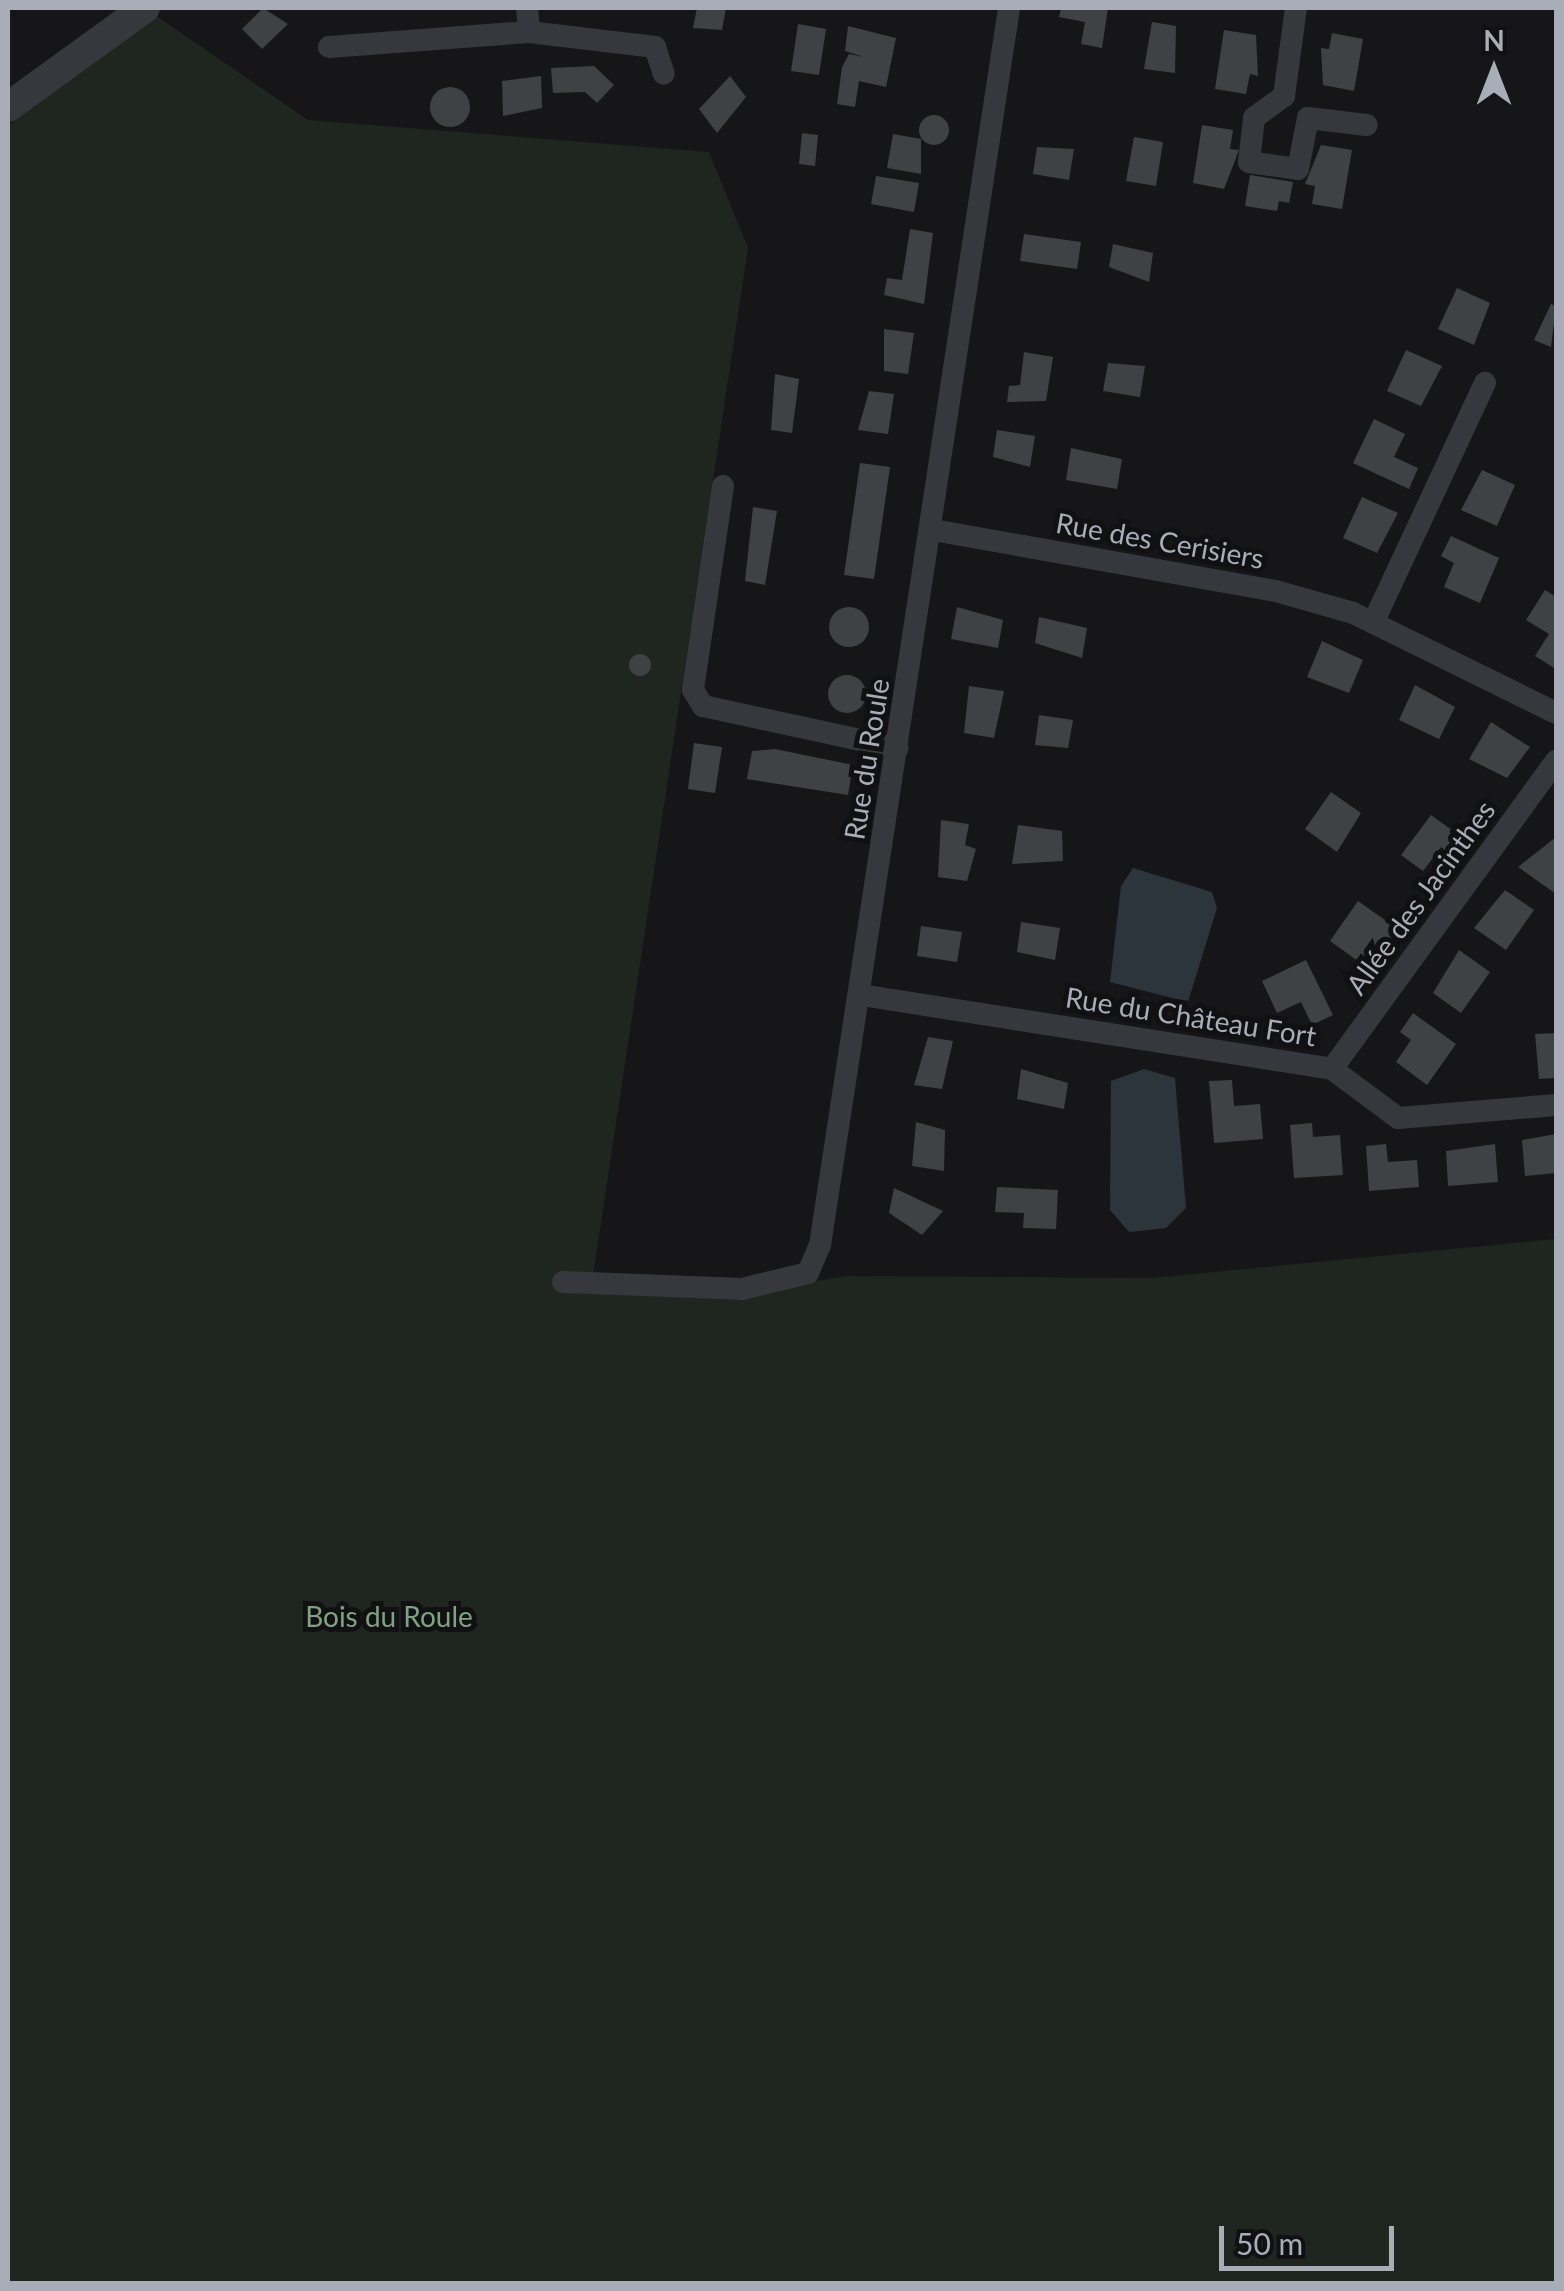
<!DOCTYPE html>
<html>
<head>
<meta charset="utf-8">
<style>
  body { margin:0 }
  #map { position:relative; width:1564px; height:2291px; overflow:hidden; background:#161618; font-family:Lato,sans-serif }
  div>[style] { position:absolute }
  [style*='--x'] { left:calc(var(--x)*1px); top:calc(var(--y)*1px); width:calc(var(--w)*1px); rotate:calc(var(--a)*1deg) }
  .green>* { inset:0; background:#1e261f }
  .water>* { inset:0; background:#2c353c }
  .building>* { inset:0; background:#404145 }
  .round { border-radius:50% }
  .minor>* { height:22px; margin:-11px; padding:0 11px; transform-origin:11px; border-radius:11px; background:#37383d }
  .tertiary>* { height:30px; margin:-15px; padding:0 15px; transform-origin:15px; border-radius:15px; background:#37383d }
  span { translate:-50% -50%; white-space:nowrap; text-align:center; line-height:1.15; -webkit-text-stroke:10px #111113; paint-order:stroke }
  .street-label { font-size:28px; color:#a8adb8 }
  .park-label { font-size:28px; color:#7fa381 }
  .frame { position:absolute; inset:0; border:10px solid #a8adb8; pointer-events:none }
  .north { position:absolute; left:1444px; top:20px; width:100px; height:100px; -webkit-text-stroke:8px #111113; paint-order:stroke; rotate:0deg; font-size:28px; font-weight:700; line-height:40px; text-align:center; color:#a8adb8 }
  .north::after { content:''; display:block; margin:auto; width:35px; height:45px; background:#a8adb8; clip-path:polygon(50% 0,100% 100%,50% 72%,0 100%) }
  .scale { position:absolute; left:1219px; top:2226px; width:175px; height:45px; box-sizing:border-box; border:5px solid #a8adb8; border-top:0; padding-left:12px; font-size:30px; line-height:35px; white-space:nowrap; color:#a8adb8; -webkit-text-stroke:8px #111113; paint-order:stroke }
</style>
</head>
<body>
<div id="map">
  <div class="green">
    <div style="clip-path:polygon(152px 13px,308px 120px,709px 152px,748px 248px,591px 1289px,728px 1296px,846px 1276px,1152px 1278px,1556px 1239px,1556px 2283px,8px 2284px,8px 126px)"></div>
  </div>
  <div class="water">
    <div style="clip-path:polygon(1133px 868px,1212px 892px,1217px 908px,1188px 1002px,1110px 982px,1121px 886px)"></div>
    <div style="clip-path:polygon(1144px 1069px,1175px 1078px,1186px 1208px,1166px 1228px,1129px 1232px,1110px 1210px,1111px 1081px)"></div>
  </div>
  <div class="building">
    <div style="clip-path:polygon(263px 8px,288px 24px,262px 49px,242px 29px)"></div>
    <div style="clip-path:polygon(697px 8px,726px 8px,722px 30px,693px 28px)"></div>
    <div style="clip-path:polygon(1061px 8px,1108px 8px,1102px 48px,1081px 44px,1085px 22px,1059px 17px)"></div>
    <div style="clip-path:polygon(1152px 22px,1176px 26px,1175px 73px,1144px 69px)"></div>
    <div style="clip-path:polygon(798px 24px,826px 29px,819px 75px,791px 71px)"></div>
    <div style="clip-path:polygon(848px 26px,896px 38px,886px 87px,859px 81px,855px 107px,837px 104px,842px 67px,849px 54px,864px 57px,845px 51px)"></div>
    <div style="clip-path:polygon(1224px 30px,1256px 35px,1258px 76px,1250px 74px,1246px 94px,1215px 89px)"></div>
    <div style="clip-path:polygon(1332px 33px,1363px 39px,1354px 91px,1323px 85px,1321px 48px,1329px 49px)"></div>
    <div style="clip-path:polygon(594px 66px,614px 85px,597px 103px,585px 92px,553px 93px,551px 68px)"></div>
    <div style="clip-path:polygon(541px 76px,542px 108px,503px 116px,502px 81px)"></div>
    <div style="clip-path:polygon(730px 76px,746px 97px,717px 133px,699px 109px)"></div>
    <div class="round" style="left:430px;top:87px;width:40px;height:40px"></div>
    <div class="round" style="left:919px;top:115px;width:30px;height:30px"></div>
    <div style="clip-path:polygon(1202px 125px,1233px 130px,1230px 149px,1239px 150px,1224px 189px,1193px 183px)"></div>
    <div style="clip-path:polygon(802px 133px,818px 135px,815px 166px,799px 164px)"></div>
    <div style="clip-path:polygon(893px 134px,921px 139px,921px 174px,887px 168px)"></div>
    <div style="clip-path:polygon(1134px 137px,1163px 142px,1156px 186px,1126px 181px)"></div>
    <div style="clip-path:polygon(1321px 145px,1352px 150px,1342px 209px,1312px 204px,1315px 186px,1305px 184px)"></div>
    <div style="clip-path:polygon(1037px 147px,1074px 149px,1069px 180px,1033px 174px)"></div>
    <div style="clip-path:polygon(1250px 175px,1293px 182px,1289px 203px,1279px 201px,1277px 211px,1245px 206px)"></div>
    <div style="clip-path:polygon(876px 176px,919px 183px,914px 212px,871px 204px)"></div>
    <div style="clip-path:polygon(910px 229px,933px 233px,924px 304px,884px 295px,887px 278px,902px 280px)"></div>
    <div style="clip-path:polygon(1024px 234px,1081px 242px,1077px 269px,1020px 261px)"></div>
    <div style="clip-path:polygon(1113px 244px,1153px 253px,1149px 282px,1109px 267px)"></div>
    <div style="clip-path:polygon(1457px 288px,1490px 303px,1474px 345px,1438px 329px)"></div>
    <div style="clip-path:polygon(1551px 304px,1556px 306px,1551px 347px,1534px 340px)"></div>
    <div style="clip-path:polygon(884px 329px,914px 333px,908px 374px,884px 371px)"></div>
    <div style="clip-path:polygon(1406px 350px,1442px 366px,1421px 406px,1387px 391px)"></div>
    <div style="clip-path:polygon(1024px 352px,1053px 357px,1046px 401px,1007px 402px,1009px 386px,1020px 385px)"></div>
    <div style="clip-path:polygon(1108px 363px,1145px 366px,1140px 397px,1103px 391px)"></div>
    <div style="clip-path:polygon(775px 374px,799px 379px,792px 433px,771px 430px)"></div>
    <div style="clip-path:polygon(869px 391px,894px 394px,888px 434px,858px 430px)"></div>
    <div style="clip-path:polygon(1374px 419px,1405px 434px,1394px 457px,1418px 468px,1409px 489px,1353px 463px)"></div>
    <div style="clip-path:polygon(997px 430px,1035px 436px,1030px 467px,993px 457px)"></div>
    <div style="clip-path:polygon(1071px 448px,1122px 459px,1117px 489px,1066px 480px)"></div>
    <div style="clip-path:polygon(860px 463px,890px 467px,874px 579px,844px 575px)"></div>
    <div style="clip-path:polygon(1482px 470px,1515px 485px,1497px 526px,1461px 510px)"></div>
    <div style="clip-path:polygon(1362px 497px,1398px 513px,1377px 553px,1343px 538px)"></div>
    <div style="clip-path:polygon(753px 507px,777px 511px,765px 585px,745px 581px)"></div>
    <div style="clip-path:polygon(1451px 536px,1499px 558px,1480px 603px,1444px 587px,1454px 563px,1441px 556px)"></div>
    <div style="clip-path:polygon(1545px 590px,1556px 597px,1554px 668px,1535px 656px,1549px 634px,1526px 620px)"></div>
    <div class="round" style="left:829px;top:607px;width:40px;height:40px"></div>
    <div style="clip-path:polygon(957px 607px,1003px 620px,998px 648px,951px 639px)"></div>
    <div style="clip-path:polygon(1039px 617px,1087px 628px,1082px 658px,1035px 643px)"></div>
    <div style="clip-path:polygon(1322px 641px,1363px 660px,1349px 693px,1307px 677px)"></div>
    <div class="round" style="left:629px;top:654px;width:22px;height:22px"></div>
    <div class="round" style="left:828px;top:675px;width:38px;height:38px"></div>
    <div style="clip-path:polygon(1415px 685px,1455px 707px,1439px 739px,1399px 720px)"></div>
    <div style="clip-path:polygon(969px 686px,1004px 691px,994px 738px,964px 733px)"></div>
    <div style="clip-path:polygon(1039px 715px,1073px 720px,1068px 748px,1035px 745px)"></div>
    <div style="clip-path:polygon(1491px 722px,1530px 747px,1507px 778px,1469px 759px)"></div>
    <div style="clip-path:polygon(694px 743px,722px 747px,715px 793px,688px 789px)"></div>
    <div style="clip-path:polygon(775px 749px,853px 765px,848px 795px,747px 779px,752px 751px)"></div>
    <div style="clip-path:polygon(1331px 792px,1361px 813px,1337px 852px,1305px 829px)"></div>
    <div style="clip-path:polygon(1431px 815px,1467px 841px,1455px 858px,1441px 847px,1423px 871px,1401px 855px)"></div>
    <div style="clip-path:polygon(941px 820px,969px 824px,965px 845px,976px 849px,967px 881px,938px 877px)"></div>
    <div style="clip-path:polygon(1018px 825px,1062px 831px,1063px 861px,1012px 864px)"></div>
    <div style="clip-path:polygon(1556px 837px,1556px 894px,1518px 867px)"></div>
    <div style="clip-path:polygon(1505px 890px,1534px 910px,1506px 950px,1474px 928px)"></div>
    <div style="clip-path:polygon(1358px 901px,1402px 932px,1389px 951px,1377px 942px,1362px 964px,1330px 941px)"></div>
    <div style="clip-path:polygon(1021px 922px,1060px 928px,1055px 960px,1017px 952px)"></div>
    <div style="clip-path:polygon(921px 926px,962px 932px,957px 962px,917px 956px)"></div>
    <div style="clip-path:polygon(1459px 950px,1490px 972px,1461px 1013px,1433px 993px)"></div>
    <div style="clip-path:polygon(1306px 960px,1333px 1015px,1312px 1025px,1301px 1002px,1277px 1013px,1262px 981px)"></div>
    <div style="clip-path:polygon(1413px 1013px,1456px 1044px,1427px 1085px,1396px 1062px,1411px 1040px,1400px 1032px)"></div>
    <div style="clip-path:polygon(1556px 1033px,1556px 1078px,1539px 1079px,1535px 1034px)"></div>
    <div style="clip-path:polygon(928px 1037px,953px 1041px,942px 1089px,914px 1085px)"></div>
    <div style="clip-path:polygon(1021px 1069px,1068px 1083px,1064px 1109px,1017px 1099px)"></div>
    <div style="clip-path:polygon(1232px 1080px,1234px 1106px,1260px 1104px,1263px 1139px,1214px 1143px,1209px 1081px)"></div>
    <div style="clip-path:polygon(916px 1122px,945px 1130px,944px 1171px,912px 1166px)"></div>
    <div style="clip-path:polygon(1312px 1123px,1313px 1137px,1340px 1135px,1343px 1175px,1294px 1178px,1290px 1125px)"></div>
    <div style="clip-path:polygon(1556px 1134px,1556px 1173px,1525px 1176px,1522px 1140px)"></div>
    <div style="clip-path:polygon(1386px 1144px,1388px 1162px,1417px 1160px,1419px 1187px,1369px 1191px,1366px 1146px)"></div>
    <div style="clip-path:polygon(1495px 1144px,1498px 1182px,1448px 1186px,1446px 1151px)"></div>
    <div style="clip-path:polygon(997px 1187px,1058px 1190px,1056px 1229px,1023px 1228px,1024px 1213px,995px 1212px)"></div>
    <div style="clip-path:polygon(894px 1188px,943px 1211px,922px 1235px,889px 1213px)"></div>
  </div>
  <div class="minor">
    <div style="--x:527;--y:8;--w:24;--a:85"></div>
    <div style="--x:529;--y:32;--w:127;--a:6.8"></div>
    <div style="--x:655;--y:47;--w:28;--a:72"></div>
    <div style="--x:1296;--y:8;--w:89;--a:97.8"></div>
    <div style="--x:1284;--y:96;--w:37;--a:144"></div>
    <div style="--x:1254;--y:118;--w:44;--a:96.5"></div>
    <div style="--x:1249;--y:162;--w:49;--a:8.1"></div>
    <div style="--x:1298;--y:169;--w:52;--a:-78.9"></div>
    <div style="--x:1308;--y:118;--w:59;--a:6.8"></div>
    <div style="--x:329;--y:47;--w:201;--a:-4.3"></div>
    <div style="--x:723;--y:486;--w:206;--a:98.4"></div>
    <div style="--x:693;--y:690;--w:19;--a:58"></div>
    <div style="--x:703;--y:706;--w:199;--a:12.2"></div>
    <div style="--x:933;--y:530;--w:348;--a:10.1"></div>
    <div style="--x:1276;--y:591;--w:80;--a:15.9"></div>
    <div style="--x:1353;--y:613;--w:226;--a:26.2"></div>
    <div style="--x:1373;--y:623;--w:265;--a:-65"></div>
    <div style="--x:861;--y:995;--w:477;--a:8.9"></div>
    <div style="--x:1332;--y:1069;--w:82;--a:36.6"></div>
    <div style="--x:1398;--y:1118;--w:159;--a:-4.7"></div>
    <div style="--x:1332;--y:1069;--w:381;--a:-54"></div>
    <div style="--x:563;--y:1282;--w:179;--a:2.2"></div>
    <div style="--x:742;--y:1289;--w:68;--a:-13.6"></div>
    <div style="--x:808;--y:1273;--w:30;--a:-67"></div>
    <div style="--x:820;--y:1245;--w:1251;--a:-81.31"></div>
  </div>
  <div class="tertiary">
    <div style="--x:8;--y:107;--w:169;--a:-35.9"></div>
  </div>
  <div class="street-label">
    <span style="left:1160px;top:540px;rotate:10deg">Rue des Cerisiers</span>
    <span style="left:866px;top:759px;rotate:-81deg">Rue du Roule</span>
    <span style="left:1420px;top:897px;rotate:-54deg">Allée des Jacinthes</span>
    <span style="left:1191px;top:1016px;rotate:9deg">Rue du Château Fort</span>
  </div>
  <div class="park-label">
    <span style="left:389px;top:1616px">Bois du Roule</span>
  </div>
  <div class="frame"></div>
  <div class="north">N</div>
  <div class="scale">50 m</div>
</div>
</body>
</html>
